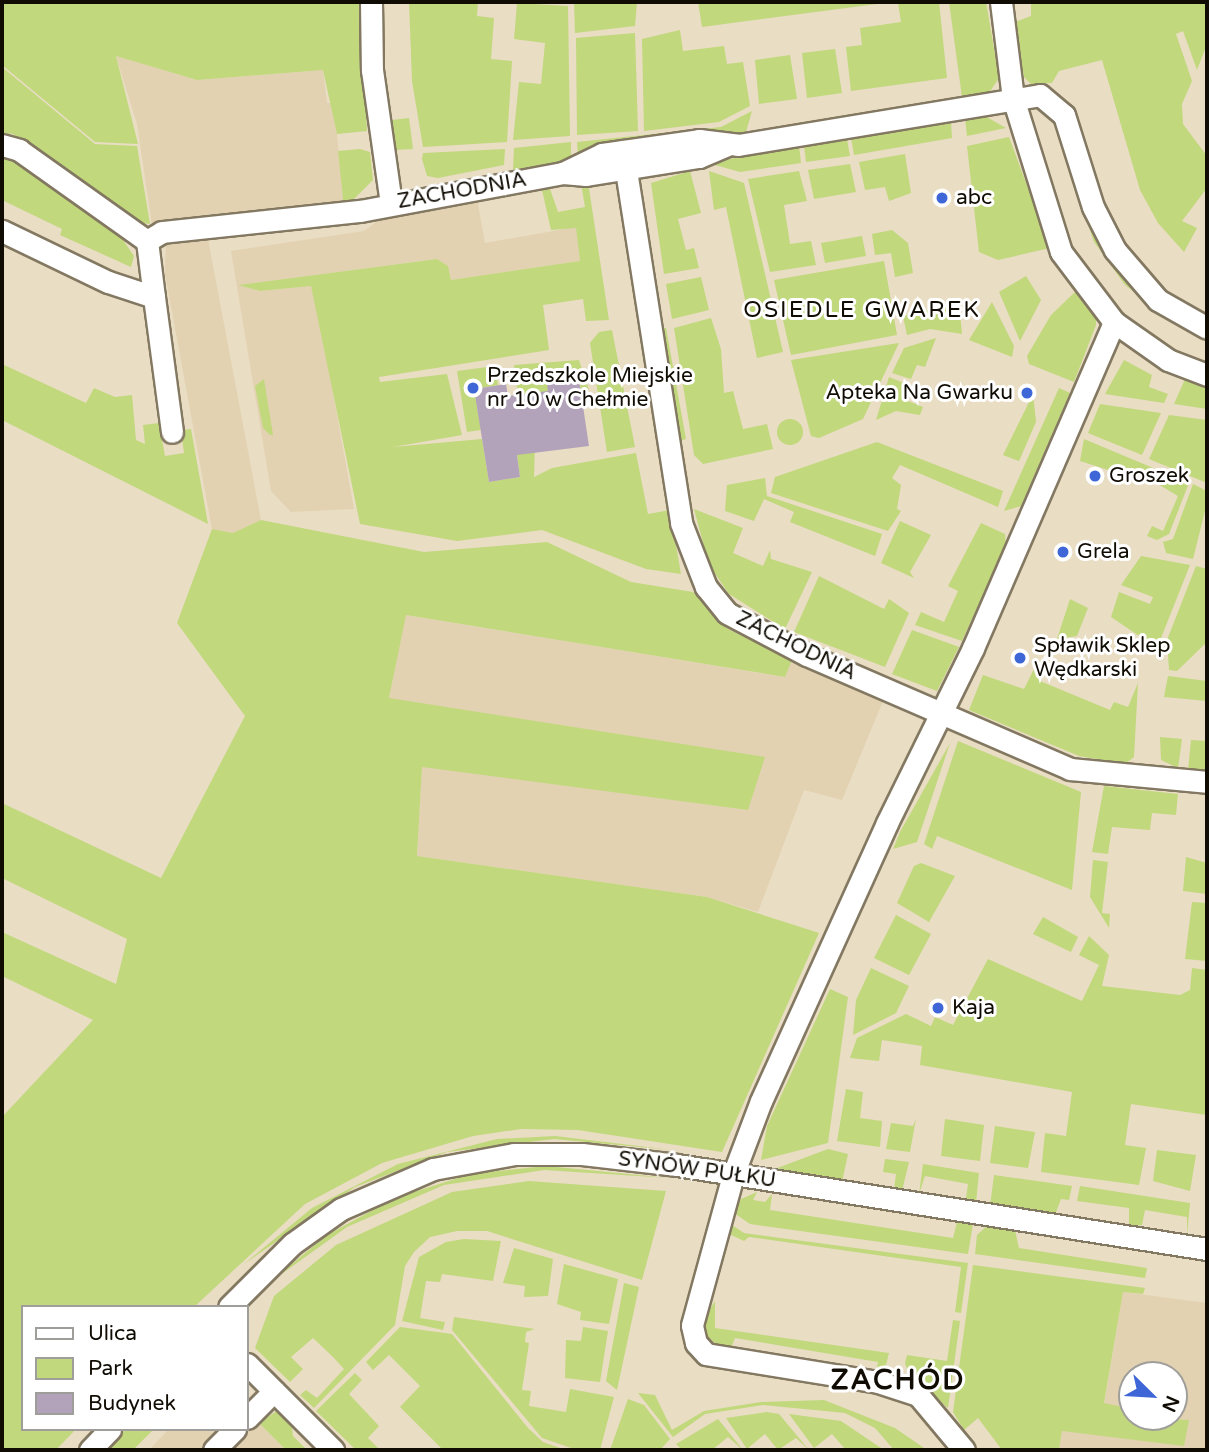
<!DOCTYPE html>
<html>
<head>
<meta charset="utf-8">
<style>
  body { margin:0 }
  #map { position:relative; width:1209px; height:1452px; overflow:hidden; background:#e9ddc3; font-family:"Varela Round",sans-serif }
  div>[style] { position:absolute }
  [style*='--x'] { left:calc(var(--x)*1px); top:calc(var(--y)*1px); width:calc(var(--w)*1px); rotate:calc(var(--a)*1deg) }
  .built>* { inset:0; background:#e2d2b1 }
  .green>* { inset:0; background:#c1d87d }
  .round { border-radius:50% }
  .building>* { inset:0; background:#b3a3ba }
  .roads { filter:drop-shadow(2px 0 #837861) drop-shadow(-2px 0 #837861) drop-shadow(0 2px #837861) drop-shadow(0 -2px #837861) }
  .minor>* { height:21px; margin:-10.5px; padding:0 10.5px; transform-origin:10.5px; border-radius:10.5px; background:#fff }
  .dots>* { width:19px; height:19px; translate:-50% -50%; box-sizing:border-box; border:4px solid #fff; border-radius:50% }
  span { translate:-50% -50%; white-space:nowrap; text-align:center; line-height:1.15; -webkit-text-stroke:6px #fff; paint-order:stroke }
  .street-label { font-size:21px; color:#100c04 }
  .poi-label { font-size:21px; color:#100c04 }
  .left { translate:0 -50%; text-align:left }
  .right { translate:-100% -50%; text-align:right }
  .neighbourhood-label { font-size:23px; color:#100c04; letter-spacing:2px }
  .district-label { font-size:28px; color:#100c04; font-weight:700; letter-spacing:2px }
  .frame { position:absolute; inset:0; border:4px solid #100c04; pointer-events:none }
  .legend { position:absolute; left:21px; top:1305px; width:228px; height:126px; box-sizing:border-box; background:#fff; border:2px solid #9f9e9b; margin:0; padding:9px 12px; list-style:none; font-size:21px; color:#100c04 }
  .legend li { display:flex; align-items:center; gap:14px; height:35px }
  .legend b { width:35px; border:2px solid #9f9e9b }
  .north { position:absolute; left:1118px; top:1361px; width:70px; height:70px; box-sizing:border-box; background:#fff; border:2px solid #9f9e9b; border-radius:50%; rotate:114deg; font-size:19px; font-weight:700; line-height:28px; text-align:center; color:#100c04 }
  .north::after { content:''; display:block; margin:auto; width:24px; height:32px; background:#3f66d7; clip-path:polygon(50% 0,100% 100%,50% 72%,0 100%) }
</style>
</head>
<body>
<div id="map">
  <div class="built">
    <div style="clip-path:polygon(116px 56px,197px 80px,323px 70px,327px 103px,334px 103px,344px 209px,152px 225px,137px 124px)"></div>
    <div style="clip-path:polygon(477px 199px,485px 243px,576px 227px,580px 261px,451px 280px,448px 266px,436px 259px,239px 285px,260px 291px,311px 286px,318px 310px,354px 509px,291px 512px,271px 491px,231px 251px,364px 231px,383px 217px)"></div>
    <div style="clip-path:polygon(208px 239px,261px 520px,233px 533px,212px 529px,165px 274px,166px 245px)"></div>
    <div style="clip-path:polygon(405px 615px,784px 677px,792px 660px,883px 701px,842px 800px,804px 790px,758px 912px,707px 897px,417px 856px,422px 766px,748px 810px,764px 757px,389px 699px)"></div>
    <div style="clip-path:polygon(evenodd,1123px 1292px,1207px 1303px,1207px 1450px,1059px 1450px,1062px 1431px,1099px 1435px,1123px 1292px,1132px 1375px,1174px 1375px,1174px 1417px,1132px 1417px,1132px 1375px)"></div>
    <div style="clip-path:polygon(247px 1396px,265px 1415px,259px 1423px,286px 1450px,149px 1450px,169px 1429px,247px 1429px)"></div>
  </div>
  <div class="green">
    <div style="clip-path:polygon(2px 2px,359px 2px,367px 131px,337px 134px,323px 70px,197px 80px,116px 56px,138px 144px,95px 142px,2px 65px)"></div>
    <div style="clip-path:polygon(409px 2px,478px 2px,477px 16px,494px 18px,491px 59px,512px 61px,507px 142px,423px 147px,412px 81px)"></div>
    <div style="clip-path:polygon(574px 2px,637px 2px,635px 26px,575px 33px)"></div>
    <div style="clip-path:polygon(698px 2px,876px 2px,877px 4px,702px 27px)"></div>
    <div style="clip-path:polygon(939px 2px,947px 78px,851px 91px,846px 47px,862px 45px,860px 28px,901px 22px,898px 3px)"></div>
    <div style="clip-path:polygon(949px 2px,986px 2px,999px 78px,989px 93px,962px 97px)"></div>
    <div style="clip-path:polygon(1031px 2px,1207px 2px,1207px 44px,1197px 70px,1183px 31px,1176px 34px,1192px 81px,1182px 104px,1183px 124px,1207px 156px,1207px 188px,1182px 221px,1197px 228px,1184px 252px,1158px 223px,1140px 190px,1102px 60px,1059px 71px,1052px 83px,1031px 84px,1024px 77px,1013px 23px,1031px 16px)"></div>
    <div style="clip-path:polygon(517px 3px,568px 6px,570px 136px,513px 140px,519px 82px,541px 84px,545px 43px,514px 39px)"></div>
    <div style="clip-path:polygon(680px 30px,683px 51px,724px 46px,727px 64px,743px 62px,750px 106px,719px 122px,644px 131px,642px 39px)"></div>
    <div style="clip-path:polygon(635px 33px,638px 131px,577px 135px,576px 38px)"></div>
    <div style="clip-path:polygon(835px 49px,842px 93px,807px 98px,802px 53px)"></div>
    <div style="clip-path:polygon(790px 55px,797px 99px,759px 104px,755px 60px)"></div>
    <div style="clip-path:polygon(2px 67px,95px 144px,137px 146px,150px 224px,134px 222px,13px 134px,2px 133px)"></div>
    <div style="clip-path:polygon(1048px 104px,1085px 215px,1109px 259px,1146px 301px,1125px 285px,1094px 242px)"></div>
    <div style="clip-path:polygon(752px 111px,746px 132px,737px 135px,578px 156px,577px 142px,721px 127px)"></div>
    <div style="clip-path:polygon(985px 116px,1006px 128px,967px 136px,965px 118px)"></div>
    <div style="clip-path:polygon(409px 118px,413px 149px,395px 150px,392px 120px)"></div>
    <div style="clip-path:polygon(951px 122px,952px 138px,854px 155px,851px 138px)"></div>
    <div style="clip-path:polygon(1009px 137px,1050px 248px,998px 260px,979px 252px,967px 146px)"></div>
    <div style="clip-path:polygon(847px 139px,850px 156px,806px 162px,804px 145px)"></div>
    <div style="clip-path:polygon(571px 142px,571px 160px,513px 170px,514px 148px)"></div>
    <div style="clip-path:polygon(799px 146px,801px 163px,740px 172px,708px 163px)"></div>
    <div style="clip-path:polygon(360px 149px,370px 152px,373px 180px,344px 209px,338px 151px)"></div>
    <div style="clip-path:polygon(505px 149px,504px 165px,438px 178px,427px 176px,422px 159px,423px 153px)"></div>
    <div style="clip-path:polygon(905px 154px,911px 193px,889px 201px,885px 187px,865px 190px,859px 162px)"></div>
    <div style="clip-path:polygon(2px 158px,27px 167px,123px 240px,134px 256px,131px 267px,60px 235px,62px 229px,2px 200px)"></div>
    <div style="clip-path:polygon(850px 164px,856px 192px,814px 199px,808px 170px)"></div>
    <div style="clip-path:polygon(690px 171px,701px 213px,678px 219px,686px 250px,694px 248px,699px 268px,664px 274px,651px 183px)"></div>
    <div style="clip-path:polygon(709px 171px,744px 183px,783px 352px,757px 358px,726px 207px,714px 210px)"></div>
    <div style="clip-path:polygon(799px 171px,807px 201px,784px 205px,790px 244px,811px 241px,816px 265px,770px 272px,748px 179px)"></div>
    <div style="clip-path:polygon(588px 182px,609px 320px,586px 321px,583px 299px,543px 305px,549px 350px,379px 377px,380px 382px,447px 374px,462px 435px,393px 447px,482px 439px,489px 482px,520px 477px,516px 447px,535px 444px,534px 477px,552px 468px,636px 453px,648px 514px,670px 510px,681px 574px,646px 569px,542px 530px,457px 541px,360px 524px,311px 286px,260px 291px,238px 285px,437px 259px,448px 266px,451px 280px,580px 261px,576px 228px,551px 230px,542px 190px,549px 186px,558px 212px,585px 207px,581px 183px)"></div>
    <div style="clip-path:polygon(892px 230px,908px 243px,913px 273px,895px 277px,891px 253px,875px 255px,872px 234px)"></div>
    <div style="clip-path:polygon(862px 236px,866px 256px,825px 263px,821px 243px)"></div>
    <div style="clip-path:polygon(884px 261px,897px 335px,791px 355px,774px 280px)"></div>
    <div style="clip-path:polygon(1026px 276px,1041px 300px,1020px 341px,999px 292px)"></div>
    <div style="clip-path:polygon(701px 277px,709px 310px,672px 319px,666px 284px)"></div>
    <div style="clip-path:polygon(1075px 292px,1096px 315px,1096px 325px,1074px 382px,1029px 364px,1027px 356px,1051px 315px)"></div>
    <div style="clip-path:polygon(959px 302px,962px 334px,930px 329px,907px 335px,903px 316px)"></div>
    <div style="clip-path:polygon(992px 302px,1014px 346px,1012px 357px,969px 340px)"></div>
    <div style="clip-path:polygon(711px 318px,721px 349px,724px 393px,733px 391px,743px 429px,767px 424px,773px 449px,703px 464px,694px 455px,674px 328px)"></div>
    <div style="clip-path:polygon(660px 328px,666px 328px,686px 439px,679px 441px)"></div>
    <div style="clip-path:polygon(612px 330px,635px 447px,607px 452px,590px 343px,599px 332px)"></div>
    <div style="clip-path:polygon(936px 338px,925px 367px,917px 365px,911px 379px,892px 373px,904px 348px)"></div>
    <div style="clip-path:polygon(899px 343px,863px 419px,819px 438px,811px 436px,791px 360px)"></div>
    <div style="clip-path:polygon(579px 360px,589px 390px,581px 392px,578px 373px,547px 378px,549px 398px,519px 402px,514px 365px)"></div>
    <div style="clip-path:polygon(1124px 360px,1152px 375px,1149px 387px,1168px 394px,1164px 403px,1105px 394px)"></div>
    <div style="clip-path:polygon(2px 364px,86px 403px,94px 388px,115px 397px,132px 395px,136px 440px,145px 444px,143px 425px,159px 423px,165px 456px,184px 453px,181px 430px,191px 429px,208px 524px,2px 420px)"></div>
    <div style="clip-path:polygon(495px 366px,498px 385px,474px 389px,481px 430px,467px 432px,457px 371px)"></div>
    <div style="clip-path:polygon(889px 377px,909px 385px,903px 399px,923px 407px,920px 415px,896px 411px,876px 420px)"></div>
    <div style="clip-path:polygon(264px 379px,273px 435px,270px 435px,263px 428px,255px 386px)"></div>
    <div style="clip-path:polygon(1185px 379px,1207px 384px,1207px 409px,1174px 404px)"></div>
    <div style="clip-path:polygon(1059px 388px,1070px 393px,1021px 506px,1004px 511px)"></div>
    <div style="clip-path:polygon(1033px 394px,1036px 422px,1019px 461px,1003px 455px)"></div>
    <div style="clip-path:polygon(1100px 404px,1161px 413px,1142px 455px,1088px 433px)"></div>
    <div style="clip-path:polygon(1169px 415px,1207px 420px,1207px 483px,1149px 459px)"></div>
    <div class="round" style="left:777px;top:419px;width:26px;height:26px"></div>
    <div style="clip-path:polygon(1084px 439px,1189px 483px,1169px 534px,1157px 540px,1147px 536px,1152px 526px,1163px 531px,1178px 496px,1131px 468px,1127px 476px,1080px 461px)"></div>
    <div style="clip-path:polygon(877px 442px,1003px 491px,998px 507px,900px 465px,892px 478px,901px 485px,897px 509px,901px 511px,888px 531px,771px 493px,775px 477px)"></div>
    <div style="clip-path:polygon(765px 478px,767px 496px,882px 534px,875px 556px,790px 522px,794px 512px,764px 499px,754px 521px,725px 511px,727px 485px)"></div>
    <div style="clip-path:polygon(1193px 484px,1207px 491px,1207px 503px,1193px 559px,1166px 553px,1163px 542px,1173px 539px)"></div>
    <div style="clip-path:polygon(694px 509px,743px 528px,733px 553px,763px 566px,770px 550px,771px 559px,812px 572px,785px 629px,729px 594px,709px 565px)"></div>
    <div style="clip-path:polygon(261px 520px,424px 552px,547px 542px,631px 582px,693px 592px,728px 629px,792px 660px,785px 677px,406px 615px,389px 698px,765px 757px,748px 810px,422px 767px,417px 856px,707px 897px,819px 933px,722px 1152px,578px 1130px,521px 1129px,473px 1136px,382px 1163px,305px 1204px,194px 1307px,23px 1307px,23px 1429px,76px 1429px,56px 1450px,2px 1450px,2px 1117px,93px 1020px,2px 976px,2px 932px,116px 984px,127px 939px,2px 878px,2px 803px,161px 878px,245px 716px,177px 623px,212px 529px,233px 533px)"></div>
    <div style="clip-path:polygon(900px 521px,931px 535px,910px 572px,914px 578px,881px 563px)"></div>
    <div style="clip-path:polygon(981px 523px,1005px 534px,1006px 544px,962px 641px,915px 625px,921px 612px,944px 622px,958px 591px,948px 586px)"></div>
    <div style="clip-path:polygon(1141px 556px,1190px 565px,1157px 648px,1111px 617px,1119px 592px,1150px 604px,1153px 597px,1121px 585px)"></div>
    <div style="clip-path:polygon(1196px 566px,1207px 569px,1207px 642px,1177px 671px,1169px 670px,1167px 640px)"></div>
    <div style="clip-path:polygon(819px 576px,884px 609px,889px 599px,909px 613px,885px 667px,794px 632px)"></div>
    <div style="clip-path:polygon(1070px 599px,1088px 608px,1077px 636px,1057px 639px)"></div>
    <div style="clip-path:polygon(912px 630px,959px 647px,937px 691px,892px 674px)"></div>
    <div style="clip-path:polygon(1036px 665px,1045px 669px,1040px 681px,1110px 710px,1114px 702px,1128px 707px,1138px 683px,1134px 757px,1125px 764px,1079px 756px,969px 710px,983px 675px,1024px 689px)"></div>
    <div style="clip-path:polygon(1168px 676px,1207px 681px,1207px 701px,1164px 697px)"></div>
    <div style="clip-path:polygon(1160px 737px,1182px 739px,1178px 768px,1161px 760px)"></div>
    <div style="clip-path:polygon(1191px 740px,1207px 741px,1207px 772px,1188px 770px)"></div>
    <div style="clip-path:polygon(958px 741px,1081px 792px,1072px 890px,937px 836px,932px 849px,924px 844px)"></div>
    <div style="clip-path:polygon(950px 743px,917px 842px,893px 849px,900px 832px)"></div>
    <div style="clip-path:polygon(1104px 786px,1178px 794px,1176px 815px,1152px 813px,1150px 830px,1112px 827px,1108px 854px,1092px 852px)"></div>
    <div style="clip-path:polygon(1186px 857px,1207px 863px,1207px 894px,1183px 891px)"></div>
    <div style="clip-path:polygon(1093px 860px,1108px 862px,1102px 913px,1110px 914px,1109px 928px,1090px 897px)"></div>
    <div style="clip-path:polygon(921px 863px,955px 876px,929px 922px,897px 903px,914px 866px)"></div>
    <div style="clip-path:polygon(1192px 902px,1207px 903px,1207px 961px,1185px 959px)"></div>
    <div style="clip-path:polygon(896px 915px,931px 934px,909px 975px,874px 958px)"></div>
    <div style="clip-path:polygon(1043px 917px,1078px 937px,1071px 952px,1033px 934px)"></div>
    <div style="clip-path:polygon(1089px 936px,1109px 955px,1102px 986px,1180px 995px,1190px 990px,1192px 968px,1207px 970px,1207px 1115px,1131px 1104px,1125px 1145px,1146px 1148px,1139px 1185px,1041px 1172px,1045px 1133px,1066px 1136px,1072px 1092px,920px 1065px,922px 1046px,882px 1040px,879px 1061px,850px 1058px,857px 1038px,906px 1014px,931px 1026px,935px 1017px,953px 1025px,988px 959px,1082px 1001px,1099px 965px,1079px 955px)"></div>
    <div style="clip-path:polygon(871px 968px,909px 986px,896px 1013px,853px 1035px,856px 1000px)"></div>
    <div style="clip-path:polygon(830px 989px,848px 997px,828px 1143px,761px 1160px,767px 1126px)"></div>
    <div style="clip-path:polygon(846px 1089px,863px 1092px,860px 1118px,882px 1121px,880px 1147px,837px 1141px)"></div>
    <div style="clip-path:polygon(916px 1119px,910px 1152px,886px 1149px,891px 1123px,913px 1126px)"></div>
    <div style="clip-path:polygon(945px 1119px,984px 1125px,980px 1161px,941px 1156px)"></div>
    <div style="clip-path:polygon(995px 1126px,1035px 1132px,1028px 1168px,990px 1163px)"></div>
    <div style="clip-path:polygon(555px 1136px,672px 1150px,554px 1139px,447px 1152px,355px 1187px,244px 1264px,312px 1208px,398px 1164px,497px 1139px)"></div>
    <div style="clip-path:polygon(828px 1149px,848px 1154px,842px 1182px,772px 1170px)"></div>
    <div style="clip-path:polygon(1157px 1150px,1196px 1155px,1190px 1191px,1153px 1181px)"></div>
    <div style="clip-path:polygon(885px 1159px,909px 1162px,902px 1191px,894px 1190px,896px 1174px,883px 1172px)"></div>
    <div style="clip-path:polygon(923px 1164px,979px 1173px,976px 1203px,966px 1198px,968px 1184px,925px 1176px,919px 1194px)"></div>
    <div style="clip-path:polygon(546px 1166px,669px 1178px,544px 1170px,444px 1185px,347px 1227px,265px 1286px,327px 1235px,395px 1198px,471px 1174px)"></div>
    <div style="clip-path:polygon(994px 1175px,1072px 1186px,1069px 1200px,1061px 1199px,1055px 1215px,990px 1206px)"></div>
    <div style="clip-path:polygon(529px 1181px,666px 1191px,642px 1280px,487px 1231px,457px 1231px,430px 1237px,414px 1252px,405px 1266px,395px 1325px,314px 1408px,300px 1395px,306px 1390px,317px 1398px,344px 1369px,333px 1357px,313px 1338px,291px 1357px,303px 1369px,290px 1382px,255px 1348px,274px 1296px,336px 1245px,452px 1192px)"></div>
    <div style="clip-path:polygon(1080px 1186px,1190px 1203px,1187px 1235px,1187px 1217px,1145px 1210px,1142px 1225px,1129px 1226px,1129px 1208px,1077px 1201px)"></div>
    <div style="clip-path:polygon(757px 1192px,753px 1200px,765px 1202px,772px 1194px,770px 1210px,953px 1238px,957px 1222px,973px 1224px,968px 1254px,750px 1224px,734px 1213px,741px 1199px)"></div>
    <div style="clip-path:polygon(732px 1225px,744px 1233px,968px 1263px,961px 1313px,955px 1312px,961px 1267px,749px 1237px,744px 1241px,729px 1234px)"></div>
    <div style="clip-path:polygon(987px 1226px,1015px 1230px,1019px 1248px,1147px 1268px,1145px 1278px,975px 1254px,977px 1235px)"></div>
    <div style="clip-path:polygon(464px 1239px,501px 1241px,493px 1281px,442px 1274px,440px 1282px,426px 1281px,420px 1318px,445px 1322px,443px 1330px,402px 1321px,419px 1257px,446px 1242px)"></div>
    <div style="clip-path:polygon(514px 1248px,553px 1259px,548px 1296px,524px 1297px,525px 1286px,503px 1283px)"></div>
    <div style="clip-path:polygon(564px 1264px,618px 1279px,609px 1324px,580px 1320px,581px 1312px,557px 1304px)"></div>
    <div style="clip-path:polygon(973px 1265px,1145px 1288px,1143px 1294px,1123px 1292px,1104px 1403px,1132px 1409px,1132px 1417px,1189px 1420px,1184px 1446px,1062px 1431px,1059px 1450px,1002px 1450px,978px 1418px,964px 1430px,953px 1412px)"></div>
    <div style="clip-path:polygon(624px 1283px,639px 1287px,617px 1390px,606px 1381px)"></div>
    <div style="clip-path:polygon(715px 1301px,715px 1328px,889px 1353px,886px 1365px,876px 1372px,878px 1362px,735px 1338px,731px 1348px,717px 1345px,707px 1336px,703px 1320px)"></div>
    <div style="clip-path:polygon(454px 1317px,535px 1329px,526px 1332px,525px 1342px,529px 1343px,522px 1390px,531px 1391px,529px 1406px,566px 1412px,570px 1389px,614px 1397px,600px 1450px,577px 1450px,542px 1438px,452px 1330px)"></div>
    <div style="clip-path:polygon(953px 1320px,960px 1321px,948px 1408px,910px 1379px,905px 1363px,907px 1355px,947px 1361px)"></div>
    <div style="clip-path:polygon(400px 1327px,452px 1334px,528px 1428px,543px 1442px,566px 1450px,443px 1450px,400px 1407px,420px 1386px,389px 1355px,373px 1370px,366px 1362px)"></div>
    <div style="clip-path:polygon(583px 1327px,608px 1331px,600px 1382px,565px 1378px,566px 1340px,581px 1341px)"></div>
    <div style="clip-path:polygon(355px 1373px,362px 1380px,349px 1394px,379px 1426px,368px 1438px,380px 1450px,356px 1450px,316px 1411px)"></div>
    <div style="clip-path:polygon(638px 1393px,655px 1395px,672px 1430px,704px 1411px,761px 1402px,824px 1400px,895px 1428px,927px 1450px,894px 1450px,875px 1428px,845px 1413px,763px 1405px,705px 1414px,673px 1437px)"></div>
    <div style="clip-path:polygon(628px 1399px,644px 1405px,670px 1439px,660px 1450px,610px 1450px)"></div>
    <div style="clip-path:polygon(278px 1410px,291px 1421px,293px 1436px,307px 1450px,286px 1450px,259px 1423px)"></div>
    <div style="clip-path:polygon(767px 1412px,779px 1414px,809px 1450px,796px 1438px,778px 1450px,765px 1434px,747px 1449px,726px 1418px)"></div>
    <div style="clip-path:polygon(789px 1414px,841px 1421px,884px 1450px,846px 1450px,832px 1434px,814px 1448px)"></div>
    <div style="clip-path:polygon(718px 1419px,743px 1450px,728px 1437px,712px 1450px,682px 1450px,676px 1444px)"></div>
    <div style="clip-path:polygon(126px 1429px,154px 1429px,133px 1450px,106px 1450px)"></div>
  </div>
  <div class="building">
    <div style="clip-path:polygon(578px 373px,589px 446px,517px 455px,520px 477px,489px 482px,474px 389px,506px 384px,508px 396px,548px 391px,546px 378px)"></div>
  </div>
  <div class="roads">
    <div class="minor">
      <div style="--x:371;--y:2;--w:68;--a:89.2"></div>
      <div style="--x:372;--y:70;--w:135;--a:81.9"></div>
      <div style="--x:1001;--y:2;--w:97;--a:82.9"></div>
      <div style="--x:1013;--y:98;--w:161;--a:72.7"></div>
      <div style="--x:1061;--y:252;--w:88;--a:52.9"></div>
      <div style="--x:1114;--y:322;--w:66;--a:35.1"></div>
      <div style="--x:1168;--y:360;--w:42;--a:21"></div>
      <div style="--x:2;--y:145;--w:18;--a:16"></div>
      <div style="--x:19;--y:150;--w:157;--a:35.4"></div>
      <div style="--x:147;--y:241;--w:56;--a:82.9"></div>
      <div style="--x:154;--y:297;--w:48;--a:-161.9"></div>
      <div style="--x:108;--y:282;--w:118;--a:-154.3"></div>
      <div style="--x:623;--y:151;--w:376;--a:81.1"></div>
      <div style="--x:681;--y:523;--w:69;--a:68.7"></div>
      <div style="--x:706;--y:587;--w:33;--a:51"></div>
      <div style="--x:727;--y:613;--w:90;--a:27.7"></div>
      <div style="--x:807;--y:655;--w:287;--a:23.4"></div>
      <div style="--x:1070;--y:769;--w:138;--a:5.4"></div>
      <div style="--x:563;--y:173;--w:43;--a:-26"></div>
      <div style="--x:602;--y:154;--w:98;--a:-8.2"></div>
      <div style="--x:699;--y:140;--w:39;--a:7"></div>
      <div style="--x:738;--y:145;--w:306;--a:-9.4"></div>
      <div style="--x:1040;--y:95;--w:31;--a:40"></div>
      <div style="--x:1064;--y:115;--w:96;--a:72.5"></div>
      <div style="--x:1093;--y:207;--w:48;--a:62.9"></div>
      <div style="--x:1115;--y:250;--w:66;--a:49.3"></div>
      <div style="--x:1158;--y:300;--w:56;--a:29.7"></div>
      <div style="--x:147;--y:241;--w:17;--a:-31"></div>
      <div style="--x:162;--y:232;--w:199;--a:-6.1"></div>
      <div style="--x:360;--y:211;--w:207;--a:-10.6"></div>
      <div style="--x:563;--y:173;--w:23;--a:5"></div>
      <div style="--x:586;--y:175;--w:114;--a:-9.1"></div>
      <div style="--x:699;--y:157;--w:30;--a:-23"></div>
      <div style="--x:154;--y:297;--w:136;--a:82.4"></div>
      <div style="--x:229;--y:1307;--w:89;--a:-45"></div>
      <div style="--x:292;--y:1244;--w:60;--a:-35.5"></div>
      <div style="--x:341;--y:1209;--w:100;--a:-23.5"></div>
      <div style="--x:433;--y:1169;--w:82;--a:-10.5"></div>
      <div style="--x:514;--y:1154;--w:68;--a:0"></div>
      <div style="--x:582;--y:1154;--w:96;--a:6.6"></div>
      <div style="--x:677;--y:1165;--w:537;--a:9.01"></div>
      <div style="--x:247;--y:1364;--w:122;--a:45"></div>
      <div style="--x:247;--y:1418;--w:38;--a:-45"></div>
      <div style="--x:90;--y:1450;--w:29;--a:-46"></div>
      <div style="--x:214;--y:1450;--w:30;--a:-45"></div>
      <div style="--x:964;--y:1450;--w:72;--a:-129.9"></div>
      <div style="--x:918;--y:1395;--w:42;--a:-162"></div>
      <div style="--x:878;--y:1382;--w:174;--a:-170.8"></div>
      <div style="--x:706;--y:1354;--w:15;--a:-132"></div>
      <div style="--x:696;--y:1343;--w:18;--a:-103"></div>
      <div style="--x:692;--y:1325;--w:156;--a:-74.7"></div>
      <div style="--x:733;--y:1175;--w:79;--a:-69.3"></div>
      <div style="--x:761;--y:1101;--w:305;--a:-65.6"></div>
      <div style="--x:887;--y:823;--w:195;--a:-63.8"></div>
      <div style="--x:973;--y:648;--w:355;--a:-66.6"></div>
    </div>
  </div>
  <div class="dots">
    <div style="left:942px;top:198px;background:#3f66d7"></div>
    <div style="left:473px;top:388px;background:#3f66d7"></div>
    <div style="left:1027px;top:393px;background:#3f66d7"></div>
    <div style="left:1095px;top:476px;background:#3f66d7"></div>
    <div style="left:1063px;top:552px;background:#3f66d7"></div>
    <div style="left:1020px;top:658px;background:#3f66d7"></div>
    <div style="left:938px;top:1008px;background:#3f66d7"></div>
  </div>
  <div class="street-label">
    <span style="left:462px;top:191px;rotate:-10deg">ZACHODNIA</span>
    <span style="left:796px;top:646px;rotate:26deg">ZACHODNIA</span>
    <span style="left:697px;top:1170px;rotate:8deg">SYNÓW PUŁKU</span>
  </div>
  <div class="poi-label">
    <span class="left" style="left:956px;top:198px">abc</span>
    <span class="left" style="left:487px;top:388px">Przedszkole Miejskie<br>nr 10 w Chełmie</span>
    <span class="right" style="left:1013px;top:393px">Apteka Na Gwarku</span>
    <span class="left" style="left:1109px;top:476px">Groszek</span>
    <span class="left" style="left:1077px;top:552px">Grela</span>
    <span class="left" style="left:1034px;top:658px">Spławik Sklep<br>Wędkarski</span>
    <span class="left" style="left:952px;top:1008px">Kaja</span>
  </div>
  <div class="neighbourhood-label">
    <span style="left:862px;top:310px">OSIEDLE GWAREK</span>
  </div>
  <div class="district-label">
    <span style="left:898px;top:1380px">ZACHÓD</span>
  </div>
  <div class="frame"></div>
  <ul class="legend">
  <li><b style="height:9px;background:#fff"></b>Ulica</li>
  <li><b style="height:19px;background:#c1d87d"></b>Park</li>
  <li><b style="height:19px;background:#b3a3ba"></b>Budynek</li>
  </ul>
  <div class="north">N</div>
</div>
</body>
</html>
